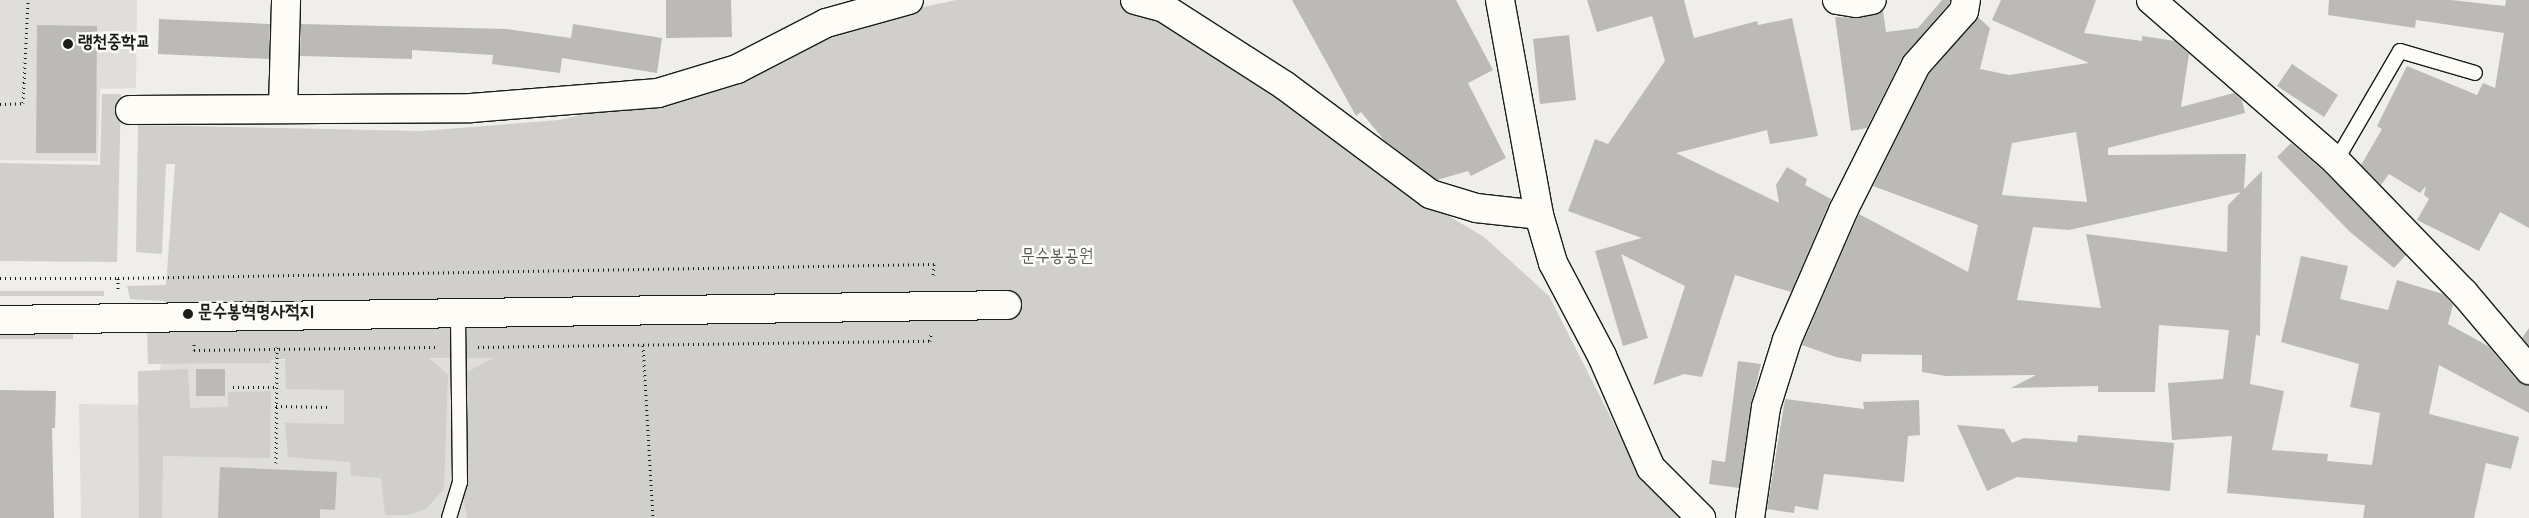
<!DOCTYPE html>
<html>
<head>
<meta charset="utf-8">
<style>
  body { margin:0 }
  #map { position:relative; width:2529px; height:518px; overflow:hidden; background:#f0eeea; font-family:Dekko,"Poor Story",sans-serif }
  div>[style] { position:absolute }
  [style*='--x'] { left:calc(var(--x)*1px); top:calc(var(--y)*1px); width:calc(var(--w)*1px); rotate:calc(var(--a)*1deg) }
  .built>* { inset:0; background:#e0deda }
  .green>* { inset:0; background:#d0cfcc }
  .building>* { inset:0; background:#bbbab6 }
  .path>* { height:3px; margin-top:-1.5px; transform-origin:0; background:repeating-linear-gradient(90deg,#1c1c1c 0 1px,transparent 0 5px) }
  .roads { filter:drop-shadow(1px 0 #1c1c1c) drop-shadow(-1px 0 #1c1c1c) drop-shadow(0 1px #1c1c1c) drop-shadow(0 -1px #1c1c1c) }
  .service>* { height:14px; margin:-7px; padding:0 7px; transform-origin:7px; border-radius:7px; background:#fdfcf7 }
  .minor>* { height:28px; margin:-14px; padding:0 14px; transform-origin:14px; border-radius:14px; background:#fdfcf7 }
  .tertiary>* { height:28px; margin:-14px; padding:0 14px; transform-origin:14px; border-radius:14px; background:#fdfcf7 }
  .dots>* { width:14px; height:14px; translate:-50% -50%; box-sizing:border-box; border:2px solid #fdfcf7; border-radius:50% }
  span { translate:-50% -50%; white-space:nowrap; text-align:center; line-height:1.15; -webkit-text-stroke:5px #fdfcf7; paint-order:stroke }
  .poi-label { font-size:18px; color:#1c1c1c; font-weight:700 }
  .left { translate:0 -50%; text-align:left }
  .park-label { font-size:18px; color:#5b5b5a }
</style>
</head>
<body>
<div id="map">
  <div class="built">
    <div style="clip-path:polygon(0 0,137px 0,136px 88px,100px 89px,98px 161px,0 160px)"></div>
    <div style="clip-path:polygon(600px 357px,628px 518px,81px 518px,79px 404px,157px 405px,161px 361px)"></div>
  </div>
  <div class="green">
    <div style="clip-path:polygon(956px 0,1139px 0,1274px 75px,1422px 200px,1484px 237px,1549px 296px,1636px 467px,1682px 518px,467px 518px,459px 474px,467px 372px,494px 358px,429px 358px,448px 375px,444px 489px,426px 509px,408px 515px,385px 515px,381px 478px,351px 476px,350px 462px,288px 457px,285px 423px,344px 424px,344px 390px,286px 389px,285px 359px,271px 360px,271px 363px,148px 364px,147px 327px,163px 327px,165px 301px,130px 299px,127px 286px,166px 285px,175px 164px,166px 164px,162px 254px,136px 252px,138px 125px,421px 131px,559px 120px,732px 80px,812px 45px,900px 12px)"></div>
    <div style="clip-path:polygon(102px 94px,121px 94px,117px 262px,0 261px,0 163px,100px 165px)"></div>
    <div style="clip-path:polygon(0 291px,104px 291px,104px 296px,0 296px)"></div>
    <div style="clip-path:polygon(0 330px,73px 330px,73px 339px,0 339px)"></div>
    <div style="clip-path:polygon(188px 369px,190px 408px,228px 407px,228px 392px,271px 391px,270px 458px,163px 456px,162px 518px,139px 518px,138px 371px)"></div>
  </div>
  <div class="building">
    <div style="clip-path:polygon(666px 0,731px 0,732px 37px,666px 38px)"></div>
    <div style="clip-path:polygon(1292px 0,1456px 0,1493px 70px,1468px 83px,1506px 158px,1471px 176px,1468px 171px,1437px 180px,1384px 140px,1361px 112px,1356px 116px)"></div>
    <div style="clip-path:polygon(1587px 0,1684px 0,1694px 38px,1757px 21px,1758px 25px,1792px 18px,1818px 136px,1770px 144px,1767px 130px,1676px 153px,1779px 203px,1776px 185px,1787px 167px,1807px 179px,1805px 185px,1831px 199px,1791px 292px,1735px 275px,1702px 377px,1684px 374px,1653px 385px,1685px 286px,1621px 254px,1648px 338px,1623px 346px,1595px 251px,1642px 238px,1568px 211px,1595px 139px,1608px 144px,1665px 61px,1652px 16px,1597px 32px)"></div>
    <div style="clip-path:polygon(1942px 0,1950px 0,1949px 4px,1902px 58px,1867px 128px,1851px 131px,1835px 17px,1859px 18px,1883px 11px,1886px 32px,1918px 28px)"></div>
    <div style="clip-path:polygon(evenodd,2001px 0,2096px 0,2084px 33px,2142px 41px,2142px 36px,2175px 41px,2189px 54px,2181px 107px,2234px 93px,2242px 100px,2245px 113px,2108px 148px,2108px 155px,2246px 154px,2244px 189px,2262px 171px,2260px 336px,2256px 335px,2250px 384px,2284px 391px,2272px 450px,2328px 454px,2327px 461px,2372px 465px,2380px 413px,2350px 407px,2359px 364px,2281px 342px,2301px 256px,2348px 266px,2340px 299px,2388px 310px,2397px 280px,2443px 294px,2453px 305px,2448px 324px,2488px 346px,2517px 380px,2529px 385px,2529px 413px,2439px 365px,2429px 414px,2519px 437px,2511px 469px,2486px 463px,2474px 518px,2363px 518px,2365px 505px,2227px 493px,2232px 436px,2172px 440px,2168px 383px,2223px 379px,2229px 330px,2159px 325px,2155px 392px,2098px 392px,2098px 386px,2011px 388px,2036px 375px,1946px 376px,1922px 372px,1922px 355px,1862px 354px,1861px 362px,1836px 357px,1802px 345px,1859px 214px,1968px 272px,1978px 225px,1873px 186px,1929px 74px,1978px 17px,1990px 28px,1980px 69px,2009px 75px,2089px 63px,1992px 20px,2001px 0,2076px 132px,2087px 202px,2002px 195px,2012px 143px,2076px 132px,2001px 0,2241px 192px,2228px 205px,2227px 252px,2086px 234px,2101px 308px,2017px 300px,2033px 227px,2069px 230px,2241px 192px)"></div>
    <div style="clip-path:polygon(2329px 0,2451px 0,2505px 6px,2506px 0,2529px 0,2529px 228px,2500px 212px,2479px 251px,2417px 220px,2429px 199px,2424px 195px,2426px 186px,2420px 193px,2389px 174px,2381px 185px,2361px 165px,2382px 129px,2377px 126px,2407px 66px,2477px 95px,2483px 83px,2495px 88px,2504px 33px,2416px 20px,2415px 28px,2328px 15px)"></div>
    <div style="clip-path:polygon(159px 19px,270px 24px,269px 59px,158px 54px)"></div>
    <div style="clip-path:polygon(301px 24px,507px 29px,571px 38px,573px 24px,662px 38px,657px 73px,562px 58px,560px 73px,492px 64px,493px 55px,412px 50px,412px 59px,300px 56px)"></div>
    <div style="clip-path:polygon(37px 25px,97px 26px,96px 153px,36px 153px)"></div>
    <div style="clip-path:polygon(1569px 35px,1576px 100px,1540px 104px,1533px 39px)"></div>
    <div style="clip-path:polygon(2292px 64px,2338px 95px,2324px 117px,2277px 86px)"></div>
    <div style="clip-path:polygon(2291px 143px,2325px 172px,2406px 255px,2394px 268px,2350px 232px,2277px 157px)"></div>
    <div style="clip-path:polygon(2529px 328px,2529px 346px,2522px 338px)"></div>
    <div style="clip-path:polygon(1738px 361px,1761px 364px,1751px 405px,1739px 488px,1709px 484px,1712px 460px,1725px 462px)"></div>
    <div style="clip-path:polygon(196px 369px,225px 369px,225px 396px,196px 396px)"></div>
    <div style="clip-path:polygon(0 390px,56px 391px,55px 428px,52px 428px,54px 518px,0 518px)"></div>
    <div style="clip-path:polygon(1785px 399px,1864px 409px,1863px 402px,1919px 400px,1920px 435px,1908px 436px,1904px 482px,1824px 474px,1818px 510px,1795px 506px,1794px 513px,1767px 509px)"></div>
    <div style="clip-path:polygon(1957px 425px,2004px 429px,2012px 443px,2024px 438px,2077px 442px,2078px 435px,2174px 443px,2170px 491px,2017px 477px,1987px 491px)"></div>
    <div style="clip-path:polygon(220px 467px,337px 472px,335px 510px,320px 509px,320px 518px,218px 518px)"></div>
  </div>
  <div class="path">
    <div style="--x:0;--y:104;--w:23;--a:-2"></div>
    <div style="--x:23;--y:103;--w:103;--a:-87.2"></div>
    <div style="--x:0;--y:278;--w:118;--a:0"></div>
    <div style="--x:118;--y:278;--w:11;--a:90"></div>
    <div style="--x:118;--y:278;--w:816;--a:-0.98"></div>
    <div style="--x:934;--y:264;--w:14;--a:94"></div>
    <div style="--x:194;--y:344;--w:6;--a:90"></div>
    <div style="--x:194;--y:350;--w:243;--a:-0.7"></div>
    <div style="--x:643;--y:345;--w:173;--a:86.7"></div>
    <div style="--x:478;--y:347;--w:452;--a:-0.8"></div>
    <div style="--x:930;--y:341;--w:7;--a:-82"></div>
    <div style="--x:233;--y:387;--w:43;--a:0"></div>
    <div style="--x:276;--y:406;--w:54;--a:1.1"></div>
    <div style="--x:276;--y:463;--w:116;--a:-89.5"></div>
  </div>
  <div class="roads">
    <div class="service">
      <div style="--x:2336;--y:161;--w:127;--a:-59.8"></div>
      <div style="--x:2400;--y:51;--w:78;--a:16.3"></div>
      <div style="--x:449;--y:518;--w:38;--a:-73"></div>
      <div style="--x:460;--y:482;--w:168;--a:-90.7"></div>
    </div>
    <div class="minor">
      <div style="--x:1135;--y:0;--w:30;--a:15"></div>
      <div style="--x:1164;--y:8;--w:143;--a:32.7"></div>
      <div style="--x:1284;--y:85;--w:182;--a:36.7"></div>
      <div style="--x:1430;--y:194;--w:48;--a:16.9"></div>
      <div style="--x:1476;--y:208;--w:63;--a:6.3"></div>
      <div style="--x:1500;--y:0;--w:219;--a:79.7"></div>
      <div style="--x:1539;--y:215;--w:50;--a:73.7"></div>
      <div style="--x:1553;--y:263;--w:105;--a:62.2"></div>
      <div style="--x:1602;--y:356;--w:122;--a:66.4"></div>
      <div style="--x:1651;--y:468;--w:71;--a:45"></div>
      <div style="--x:1837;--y:0;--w:19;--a:9"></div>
      <div style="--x:1856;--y:3;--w:16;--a:-11"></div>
      <div style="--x:2151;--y:0;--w:245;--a:41"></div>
      <div style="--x:2336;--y:161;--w:184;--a:45.9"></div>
      <div style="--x:2464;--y:293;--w:101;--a:49.8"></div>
      <div style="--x:283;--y:109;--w:109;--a:-88.4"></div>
      <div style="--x:130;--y:110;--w:341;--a:-0.3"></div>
      <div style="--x:471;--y:108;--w:188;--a:-4.6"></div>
      <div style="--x:658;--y:93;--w:83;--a:-16.9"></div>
      <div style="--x:737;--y:69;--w:100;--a:-27.3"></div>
      <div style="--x:826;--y:23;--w:86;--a:-15.5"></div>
      <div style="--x:1750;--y:518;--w:112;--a:-81.8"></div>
      <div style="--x:1766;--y:407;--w:70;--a:-72.6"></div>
      <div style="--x:1787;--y:340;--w:141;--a:-66.5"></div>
      <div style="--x:1843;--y:211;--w:163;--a:-63.4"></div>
      <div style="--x:1916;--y:65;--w:72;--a:-48.4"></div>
      <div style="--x:1964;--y:11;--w:11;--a:-80"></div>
    </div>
    <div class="tertiary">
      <div style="--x:0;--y:320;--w:1007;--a:-0.85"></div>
    </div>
  </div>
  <div class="dots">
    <div style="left:68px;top:44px;background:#1c1c1c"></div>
    <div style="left:188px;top:314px;background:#1c1c1c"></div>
  </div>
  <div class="poi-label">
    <span class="left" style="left:78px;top:44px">랭천중학교</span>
    <span class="left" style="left:198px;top:314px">문수봉혁명사적지</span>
  </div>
  <div class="park-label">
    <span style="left:1057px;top:258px">문수봉공원</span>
  </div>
</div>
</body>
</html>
